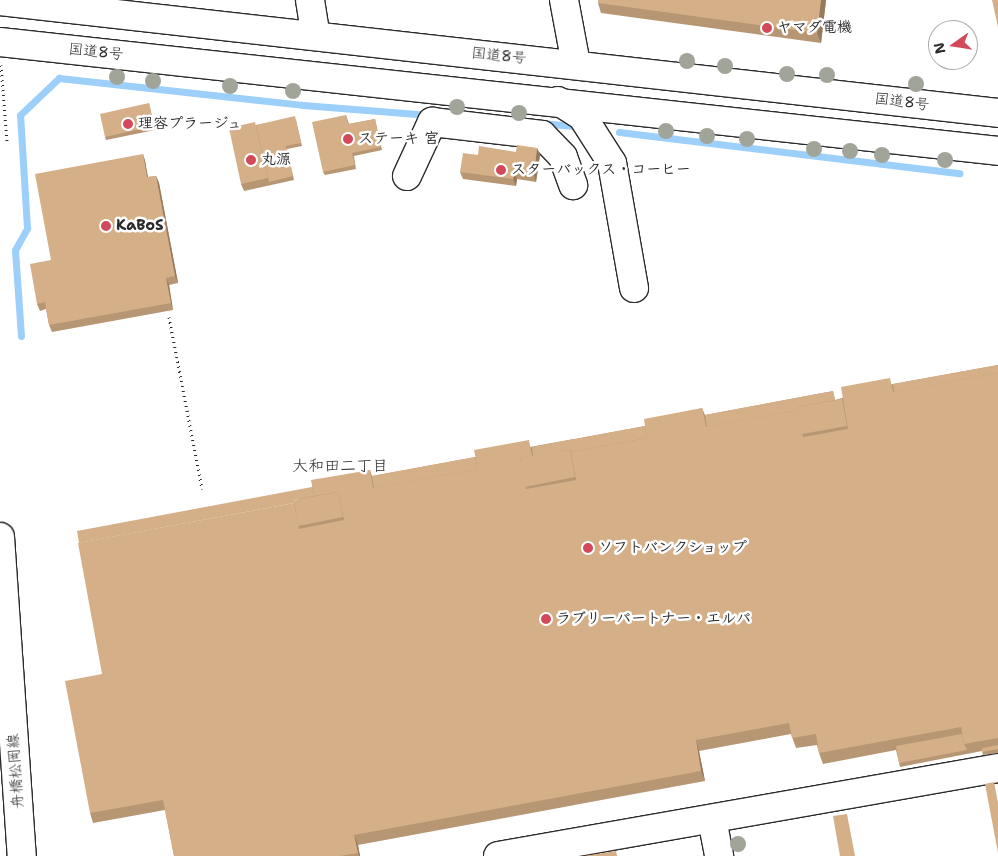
<!DOCTYPE html>
<html>
<head>
<meta charset="utf-8">
<style>
  body { margin:0 }
  #map { position:relative; width:998px; height:856px; overflow:hidden; background:#fff; font-family:"Shantell Sans","Klee One",sans-serif }
  div>[style] { position:absolute }
  [style*='--x'] { left:calc(var(--x)*1px); top:calc(var(--y)*1px); width:calc(var(--w)*1px); rotate:calc(var(--a)*1deg) }
  .stream>* { height:7px; margin:-3.5px; padding:0 3.5px; transform-origin:3.5px; border-radius:3.5px; background:#9ccff9 }
  .path>* { height:3px; margin-top:-1.5px; transform-origin:0; background:repeating-linear-gradient(90deg,#2b2b2b 0 1px,transparent 0 5px) }
  .roads { filter:drop-shadow(1px 0 #2b2b2b) drop-shadow(-1px 0 #2b2b2b) drop-shadow(0 1px #2b2b2b) drop-shadow(0 -1px #2b2b2b) }
  .minor>* { height:28px; margin:-14px; padding:0 14px; transform-origin:14px; border-radius:14px; background:#fff }
  .major>* { height:28px; margin:-14px; padding:0 14px; transform-origin:14px; border-radius:14px; background:#fff }
  .highway>* { height:28px; margin:-14px; padding:0 14px; transform-origin:14px; border-radius:14px; background:#fff }
  .trees>* { width:16px; height:16px; margin:-8px; border-radius:50%; background:#a1a499 }
  .wall>* { inset:0; background:#b79674 }
  .shaded-wall>* { inset:0; background:#957a5e }
  .building>* { inset:0; background:#d5af87 }
  .dots>* { width:14px; height:14px; translate:-50% -50%; box-sizing:border-box; border:2px solid #fff; border-radius:50% }
  span { translate:-50% -50%; white-space:nowrap; text-align:center; line-height:1.15; -webkit-text-stroke:5px #fff; paint-order:stroke }
  .poi-label { font-size:15px; color:#2b2b2b; font-weight:700 }
  .left { translate:0 -50%; text-align:left }
  .street-label { font-size:15px; color:#2b2b2b }
  .neighbourhood-label { font-size:16px; color:#2b2b2b }
  .north { position:absolute; left:928px; top:20px; width:50px; height:50px; box-sizing:border-box; background:#fff; border:1px solid #aaa; border-radius:50%; rotate:257deg; font-size:14px; font-weight:700; line-height:20px; text-align:center; color:#2b2b2b }
  .north::after { content:''; display:block; margin:auto; width:18px; height:22px; background:#d1495b; clip-path:polygon(50% 0,100% 100%,50% 72%,0 100%) }
</style>
</head>
<body>
<div id="map">
  <div class="stream">
    <div style="--x:540;--y:123;--w:34;--a:5"></div>
    <div style="--x:619;--y:132;--w:343;--a:6.9"></div>
    <div style="--x:21;--y:336;--w:86;--a:-94"></div>
    <div style="--x:15;--y:250;--w:25;--a:-61"></div>
    <div style="--x:27;--y:228;--w:113;--a:-93.5"></div>
    <div style="--x:20;--y:115;--w:54;--a:-43.5"></div>
    <div style="--x:59;--y:78;--w:245;--a:6.3"></div>
    <div style="--x:303;--y:105;--w:127;--a:4.5"></div>
  </div>
  <div class="path">
    <div style="--x:1;--y:65;--w:77;--a:85.5"></div>
    <div style="--x:169;--y:317;--w:175;--a:79.1"></div>
  </div>
  <div class="roads">
    <div class="minor">
      <div style="--x:310;--y:0;--w:36;--a:81"></div>
      <div style="--x:564;--y:0;--w:65;--a:79.4"></div>
      <div style="--x:558;--y:101;--w:28;--a:32"></div>
      <div style="--x:582;--y:116;--w:56;--a:57.4"></div>
      <div style="--x:612;--y:163;--w:127;--a:80"></div>
      <div style="--x:407;--y:176;--w:60;--a:-65.2"></div>
      <div style="--x:432;--y:122;--w:111;--a:6.7"></div>
      <div style="--x:542;--y:135;--w:30;--a:46"></div>
      <div style="--x:563;--y:157;--w:30;--a:70"></div>
      <div style="--x:712;--y:819;--w:38;--a:79"></div>
      <div style="--x:498;--y:856;--w:508;--a:-9.98"></div>
    </div>
    <div class="major">
      <div style="--x:0;--y:537;--w:320;--a:86.1"></div>
    </div>
    <div class="highway">
      <div style="--x:0;--y:1;--w:1004;--a:6.4"></div>
      <div style="--x:0;--y:42;--w:1004;--a:6.23"></div>
    </div>
  </div>
  <div class="trees">
    <div style="left:687px;top:61px"></div>
    <div style="left:725px;top:66px"></div>
    <div style="left:787px;top:74px"></div>
    <div style="left:827px;top:75px"></div>
    <div style="left:117px;top:77px"></div>
    <div style="left:153px;top:81px"></div>
    <div style="left:916px;top:84px"></div>
    <div style="left:230px;top:86px"></div>
    <div style="left:293px;top:91px"></div>
    <div style="left:457px;top:107px"></div>
    <div style="left:519px;top:113px"></div>
    <div style="left:666px;top:131px"></div>
    <div style="left:707px;top:136px"></div>
    <div style="left:747px;top:139px"></div>
    <div style="left:814px;top:149px"></div>
    <div style="left:850px;top:151px"></div>
    <div style="left:882px;top:155px"></div>
    <div style="left:945px;top:160px"></div>
    <div style="left:738px;top:844px"></div>
  </div>
  <div class="wall">
    <div style="clip-path:polygon(598px 0,826px 0,821px 43px,601px 13px,598px 3px)"></div>
    <div style="clip-path:polygon(149px 103px,155px 130px,106px 140px,105px 137px)"></div>
    <div style="clip-path:polygon(346px 115px,349px 124px,375px 119px,382px 150px,354px 156px,356px 169px,325px 175px,323px 172px)"></div>
    <div style="clip-path:polygon(296px 120px,302px 146px,287px 149px,294px 180px,244px 191px,241px 184px,256px 125px)"></div>
    <div style="clip-path:polygon(537px 148px,540px 155px,536px 182px,517px 179px,516px 186px,463px 179px,460px 172px,478px 155px,516px 152px)"></div>
    <div style="clip-path:polygon(143px 154px,145px 161px,148px 177px,156px 176px,159px 183px,178px 283px,169px 285px,173px 310px,52px 332px,49px 325px,46px 309px,40px 311px,37px 304px,51px 260px)"></div>
    <div style="clip-path:polygon(998px 365px,998px 753px,983px 755px,982px 751px,900px 767px,896px 750px,823px 764px,819px 753px,817px 745px,796px 748px,791px 734px,699px 751px,705px 781px,358px 845px,360px 856px,174px 856px,165px 810px,93px 823px,90px 813px,102px 674px,312px 487px,370px 470px,372px 476px,645px 426px,702px 408px,705px 415px,833px 391px,835px 400px,893px 384px)"></div>
  </div>
  <div class="shaded-wall">
    <div style="clip-path:polygon(821px 0,826px 0,821px 43px,817px 33px)"></div>
    <div style="clip-path:polygon(537px 148px,540px 155px,536px 182px,534px 175px)"></div>
    <div style="clip-path:polygon(143px 154px,145px 161px,149px 184px,147px 177px)"></div>
    <div style="clip-path:polygon(514px 172px,517px 179px,516px 186px,513px 179px)"></div>
    <div style="clip-path:polygon(156px 176px,159px 183px,178px 283px,175px 276px)"></div>
    <div style="clip-path:polygon(166px 278px,169px 285px,173px 310px,171px 303px)"></div>
    <div style="clip-path:polygon(696px 740px,699px 751px,705px 781px,701px 771px)"></div>
    <div style="clip-path:polygon(354px 835px,358px 845px,360px 856px,359px 856px,358px 853px)"></div>
  </div>
  <div class="building">
    <div style="clip-path:polygon(598px 0,821px 0,817px 33px,598px 3px)"></div>
    <div style="clip-path:polygon(992px 0,998px 0,998px 27px)"></div>
    <div style="clip-path:polygon(149px 103px,154px 126px,105px 137px,100px 114px)"></div>
    <div style="clip-path:polygon(346px 115px,348px 124px,375px 119px,381px 147px,352px 153px,355px 165px,323px 172px,312px 122px)"></div>
    <div style="clip-path:polygon(295px 116px,301px 143px,286px 146px,293px 176px,269px 182px,256px 125px)"></div>
    <div style="clip-path:polygon(255px 122px,268px 178px,241px 184px,229px 128px)"></div>
    <div style="clip-path:polygon(517px 145px,537px 148px,534px 175px,514px 172px,513px 179px,460px 172px,463px 153px,478px 155px,479px 146px,516px 152px)"></div>
    <div style="clip-path:polygon(143px 154px,147px 177px,156px 176px,175px 276px,166px 278px,171px 303px,49px 325px,45px 302px,37px 304px,30px 264px,51px 260px,35px 174px)"></div>
    <div style="clip-path:polygon(998px 365px,998px 373px,894px 392px,893px 384px)"></div>
    <div style="clip-path:polygon(998px 373px,998px 738px,964px 744px,961px 727px,819px 753px,816px 734px,792px 738px,789px 723px,696px 740px,701px 771px,354px 835px,358px 853px,340px 856px,174px 856px,163px 800px,90px 813px,65px 681px,102px 674px,78px 543px,294px 503px,299px 529px,344px 520px,338px 492px,314px 496px,311px 480px,370px 470px,373px 488px,478px 469px,474px 450px,529px 440px,532px 456px,520px 458px,526px 489px,576px 480px,571px 452px,647px 438px,644px 419px,702px 408px,706px 427px,798px 410px,803px 437px,848px 429px,841px 387px,890px 378px,893px 392px)"></div>
    <div style="clip-path:polygon(833px 391px,835px 400px,797px 407px,798px 410px,707px 427px,705px 415px)"></div>
    <div style="clip-path:polygon(842px 399px,847px 426px,802px 434px,797px 407px)"></div>
    <div style="clip-path:polygon(645px 426px,647px 438px,571px 452px,570px 449px,533px 456px,532px 447px)"></div>
    <div style="clip-path:polygon(570px 449px,575px 477px,525px 487px,520px 458px)"></div>
    <div style="clip-path:polygon(475px 457px,478px 469px,374px 488px,372px 476px)"></div>
    <div style="clip-path:polygon(312px 487px,314px 496px,294px 500px,294px 503px,79px 543px,77px 531px)"></div>
    <div style="clip-path:polygon(338px 492px,343px 517px,298px 526px,294px 500px)"></div>
    <div style="clip-path:polygon(962px 734px,964px 744px,967px 750px,899px 763px,896px 746px)"></div>
    <div style="clip-path:polygon(998px 745px,998px 749px,982px 752px,982px 748px)"></div>
    <div style="clip-path:polygon(994px 782px,998px 803px,998px 853px,985px 784px)"></div>
    <div style="clip-path:polygon(847px 814px,855px 856px,840px 856px,833px 816px)"></div>
    <div style="clip-path:polygon(616px 851px,617px 856px,584px 856px)"></div>
  </div>
  <div class="dots">
    <div style="left:767px;top:28px;background:#d1495b"></div>
    <div style="left:128px;top:124px;background:#d1495b"></div>
    <div style="left:348px;top:139px;background:#d1495b"></div>
    <div style="left:251px;top:160px;background:#d1495b"></div>
    <div style="left:501px;top:170px;background:#d1495b"></div>
    <div style="left:106px;top:226px;background:#d1495b"></div>
    <div style="left:588px;top:548px;background:#d1495b"></div>
    <div style="left:546px;top:619px;background:#d1495b"></div>
  </div>
  <div class="poi-label">
    <span class="left" style="left:777px;top:28px">ヤマダ電機</span>
    <span class="left" style="left:138px;top:124px">理容プラージュ</span>
    <span class="left" style="left:358px;top:139px">ステーキ 宮</span>
    <span class="left" style="left:261px;top:160px">丸源</span>
    <span class="left" style="left:511px;top:170px">スターバックス・コーヒー</span>
    <span class="left" style="left:116px;top:226px">KaBoS</span>
    <span class="left" style="left:598px;top:548px">ソフトバンクショップ</span>
    <span class="left" style="left:556px;top:619px">ラブリーパートナー・エルパ</span>
  </div>
  <div class="street-label">
    <span style="left:96px;top:52px;rotate:6deg">国道8号</span>
    <span style="left:499px;top:56px;rotate:6deg">国道8号</span>
    <span style="left:902px;top:102px;rotate:7deg">国道8号</span>
    <span style="left:16px;top:771px;rotate:-94deg">舟橋松岡線</span>
  </div>
  <div class="neighbourhood-label">
    <span style="left:340px;top:466px">大和田二丁目</span>
  </div>
  <div class="north">N</div>
</div>
</body>
</html>
